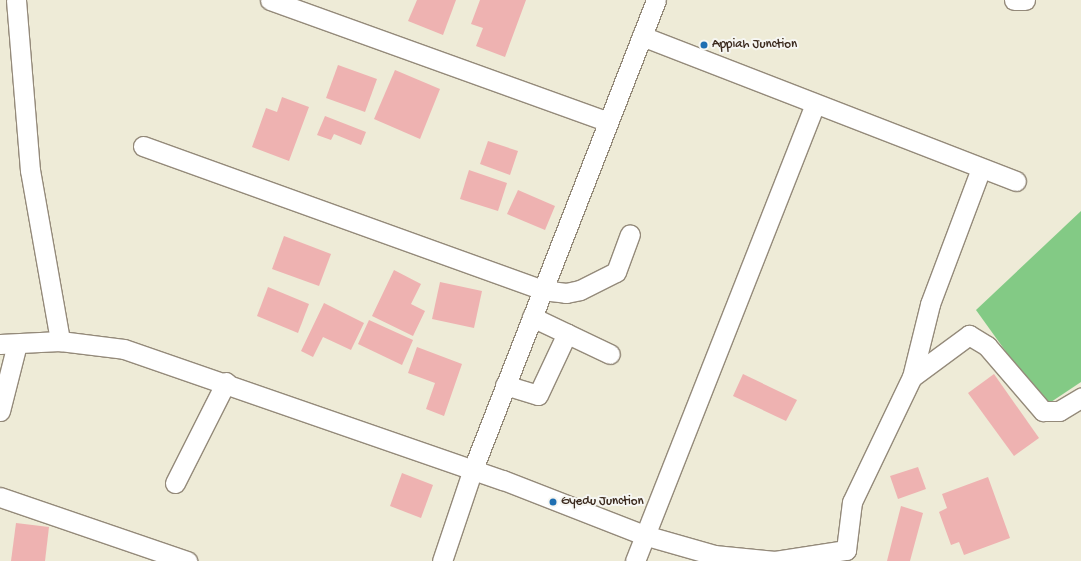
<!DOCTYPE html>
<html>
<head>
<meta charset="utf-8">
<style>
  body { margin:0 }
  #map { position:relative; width:1081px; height:561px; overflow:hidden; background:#eeebd7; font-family:"Gochi Hand",sans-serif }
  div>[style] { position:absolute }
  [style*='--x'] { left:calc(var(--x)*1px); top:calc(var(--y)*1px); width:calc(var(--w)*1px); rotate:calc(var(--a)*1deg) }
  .green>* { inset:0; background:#83ca85 }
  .building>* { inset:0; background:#eeb2b1 }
  .roads { filter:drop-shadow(1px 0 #948a7a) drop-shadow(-1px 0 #948a7a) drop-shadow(0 1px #948a7a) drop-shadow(0 -1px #948a7a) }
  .minor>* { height:19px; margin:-9.5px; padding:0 9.5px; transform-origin:9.5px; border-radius:9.5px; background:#fff }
  .dots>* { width:11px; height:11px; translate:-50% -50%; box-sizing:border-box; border:2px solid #f6f6f2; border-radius:50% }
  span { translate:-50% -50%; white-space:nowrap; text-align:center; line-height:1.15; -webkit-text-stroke:4px #f6f6f2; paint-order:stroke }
  .poi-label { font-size:13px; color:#3b2a1e }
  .left { translate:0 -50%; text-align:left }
</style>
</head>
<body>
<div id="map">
  <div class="green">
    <div style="clip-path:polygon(1081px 211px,1081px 382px,1045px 406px,976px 310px)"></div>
  </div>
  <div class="building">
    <div style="clip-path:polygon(417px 0,456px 0,443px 35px,408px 21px)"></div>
    <div style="clip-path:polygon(480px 0,526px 0,505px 57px,476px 46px,483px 28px,471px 24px)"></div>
    <div style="clip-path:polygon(338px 65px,377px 79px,365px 112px,326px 98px)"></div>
    <div style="clip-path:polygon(395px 70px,440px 89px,420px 139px,374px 119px)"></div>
    <div style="clip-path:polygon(282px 97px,309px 107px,289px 161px,252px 147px,266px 108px,277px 112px)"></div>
    <div style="clip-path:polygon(325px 116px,366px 132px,361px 145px,334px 134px,331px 140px,317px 135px)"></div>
    <div style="clip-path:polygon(488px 141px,518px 151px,510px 175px,480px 164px)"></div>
    <div style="clip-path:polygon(469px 170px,507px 183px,498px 211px,460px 199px)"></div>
    <div style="clip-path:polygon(518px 190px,555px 206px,545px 230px,507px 214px)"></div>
    <div style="clip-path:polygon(284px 236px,331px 254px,319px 286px,272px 269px)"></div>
    <div style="clip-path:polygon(394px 270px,421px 284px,411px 304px,425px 311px,413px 336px,372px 316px)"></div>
    <div style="clip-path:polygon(440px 282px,482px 291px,474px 328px,432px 319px)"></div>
    <div style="clip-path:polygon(268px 287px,309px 304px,298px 333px,257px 316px)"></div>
    <div style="clip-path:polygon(324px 303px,364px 323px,351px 350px,323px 337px,313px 357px,301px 351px)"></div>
    <div style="clip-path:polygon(369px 320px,413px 340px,402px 365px,358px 344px)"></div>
    <div style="clip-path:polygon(417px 347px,462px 364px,444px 416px,426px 409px,435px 383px,408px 373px)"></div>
    <div style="clip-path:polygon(743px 374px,797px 400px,786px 421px,733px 396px)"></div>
    <div style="clip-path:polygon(994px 374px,1039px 438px,1014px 456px,968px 393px)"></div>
    <div style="clip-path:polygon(918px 467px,926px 489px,898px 499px,890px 476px)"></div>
    <div style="clip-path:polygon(402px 473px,433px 485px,421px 518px,390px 506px)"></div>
    <div style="clip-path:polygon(988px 477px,1010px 538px,964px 555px,959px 542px,951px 545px,939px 512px,947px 508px,942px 494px)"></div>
    <div style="clip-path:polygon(901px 506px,923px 513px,910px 561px,887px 561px)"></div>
    <div style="clip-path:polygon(16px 523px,49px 527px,45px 561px,11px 561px)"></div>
  </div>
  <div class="roads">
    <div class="minor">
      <div style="--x:16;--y:0;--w:171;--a:85.3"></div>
      <div style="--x:30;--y:170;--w:174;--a:80"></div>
      <div style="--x:270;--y:0;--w:359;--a:19.8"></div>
      <div style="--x:1014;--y:0;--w:11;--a:0"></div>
      <div style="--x:642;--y:36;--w:401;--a:21.2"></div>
      <div style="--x:143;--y:146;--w:424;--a:19.8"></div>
      <div style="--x:542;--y:290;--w:24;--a:7"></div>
      <div style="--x:566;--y:293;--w:14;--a:-12"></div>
      <div style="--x:580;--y:290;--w:40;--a:-26.6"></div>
      <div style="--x:616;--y:272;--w:40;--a:-69.8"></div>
      <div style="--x:532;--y:317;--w:86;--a:25.4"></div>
      <div style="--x:0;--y:344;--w:60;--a:-2.9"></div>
      <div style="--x:60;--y:341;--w:64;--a:7.1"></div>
      <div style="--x:124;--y:349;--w:401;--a:19.1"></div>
      <div style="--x:503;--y:480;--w:151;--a:21.3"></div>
      <div style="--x:644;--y:535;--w:73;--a:15.9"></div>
      <div style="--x:714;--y:555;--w:61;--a:5.6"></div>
      <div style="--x:775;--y:561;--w:72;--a:-8.8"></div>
      <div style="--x:846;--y:550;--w:48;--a:-82.9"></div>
      <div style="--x:852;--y:502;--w:139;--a:-64.4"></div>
      <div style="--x:912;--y:377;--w:75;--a:-76.1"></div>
      <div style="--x:930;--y:304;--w:145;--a:-69.4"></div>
      <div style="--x:912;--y:377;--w:71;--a:-36.4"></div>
      <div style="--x:969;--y:335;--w:21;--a:31"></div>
      <div style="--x:987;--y:346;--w:86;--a:49.3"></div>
      <div style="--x:1043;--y:411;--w:16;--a:0"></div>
      <div style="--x:1059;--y:411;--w:26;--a:-31"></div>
      <div style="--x:505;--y:385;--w:34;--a:17"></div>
      <div style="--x:538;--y:395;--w:68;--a:-64.9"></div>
      <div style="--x:0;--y:411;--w:69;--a:-75.8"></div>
      <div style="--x:175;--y:483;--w:113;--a:-63.2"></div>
      <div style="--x:0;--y:497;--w:198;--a:18.9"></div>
      <div style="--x:442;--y:561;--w:97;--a:-71.4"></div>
      <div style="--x:473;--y:469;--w:503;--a:-68.68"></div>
      <div style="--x:635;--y:561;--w:491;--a:-68.5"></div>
    </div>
  </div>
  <div class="dots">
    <div style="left:704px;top:45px;background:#1f6fb2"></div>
    <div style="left:553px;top:502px;background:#1f6fb2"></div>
  </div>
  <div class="poi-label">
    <span class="left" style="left:712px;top:45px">Appiah Junction</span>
    <span class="left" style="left:561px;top:502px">Gyedu Junction</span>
  </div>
</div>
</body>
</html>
